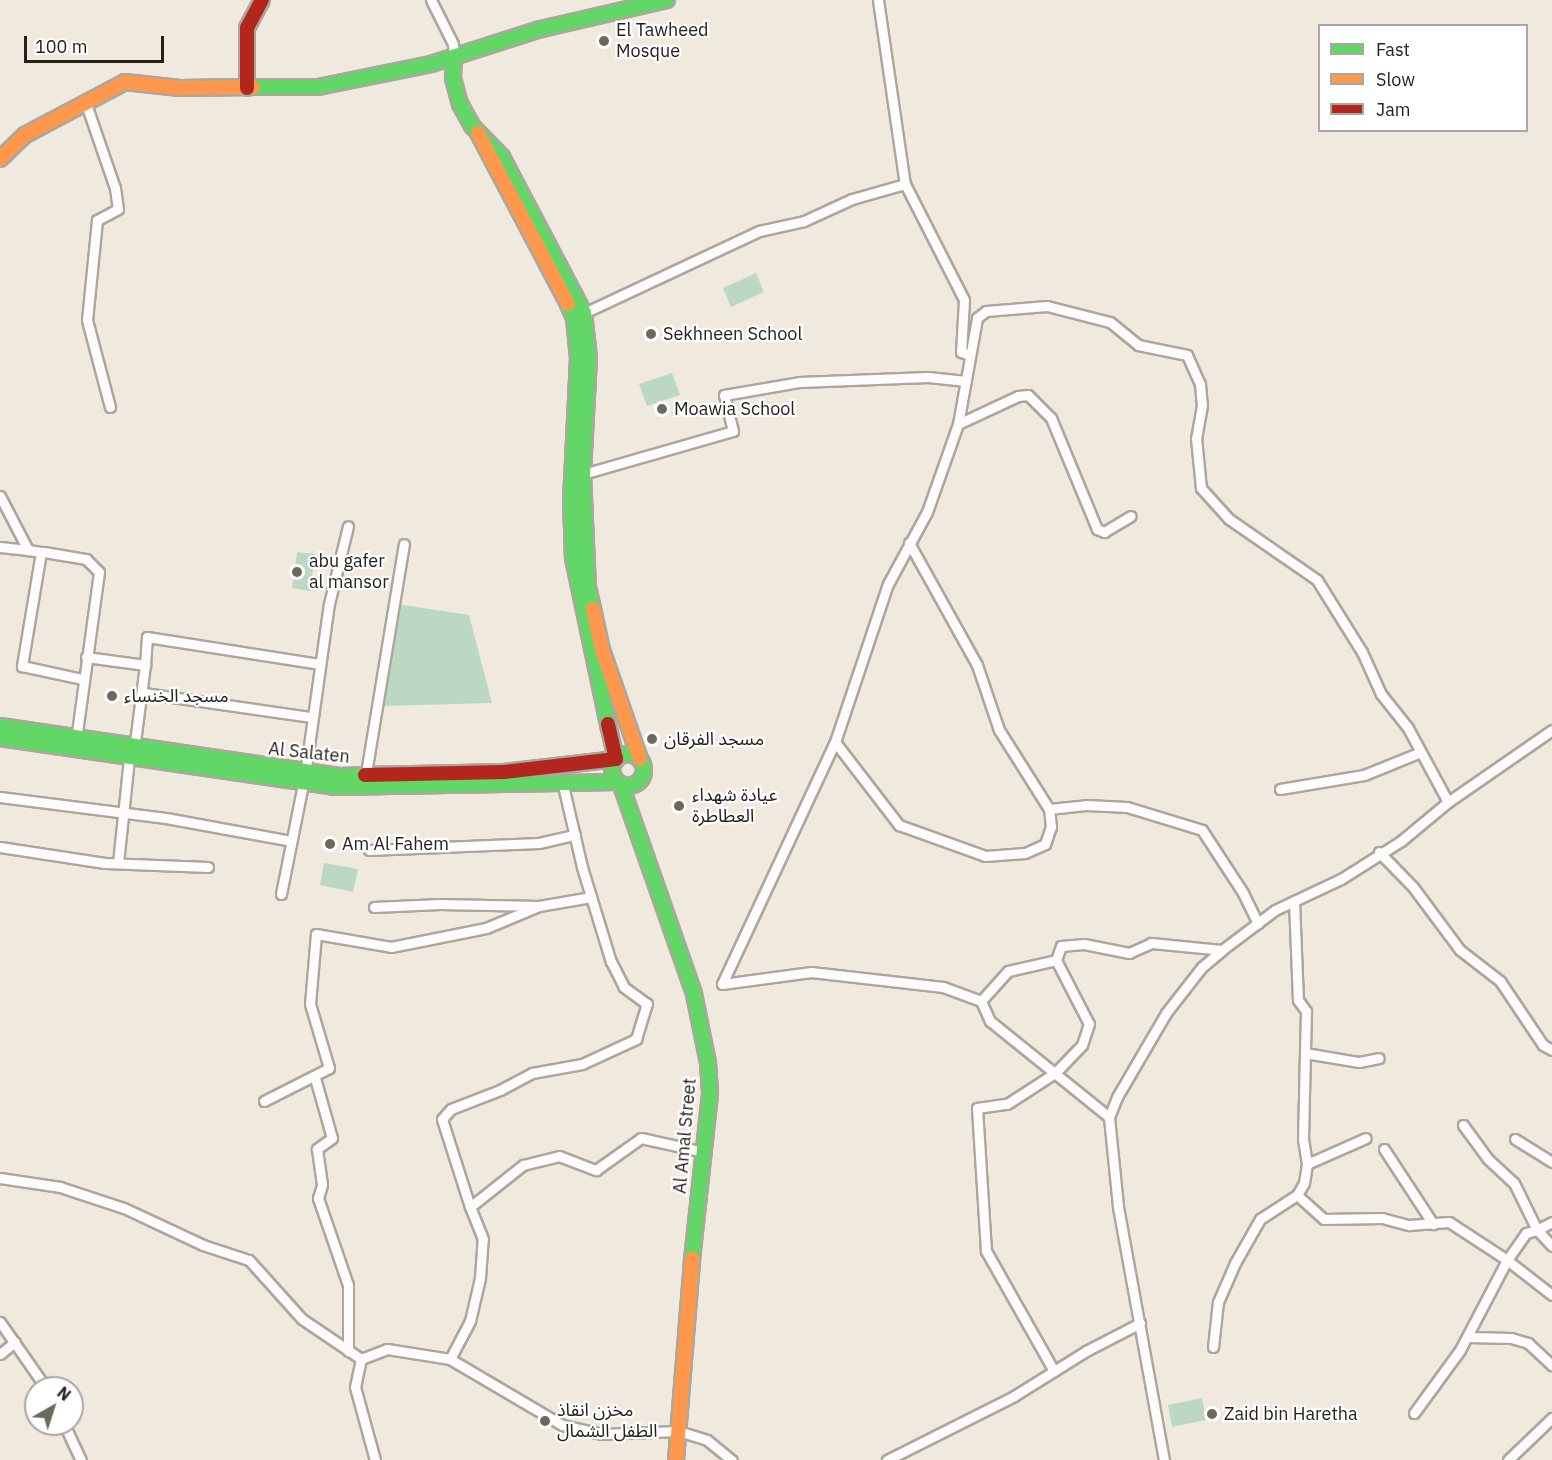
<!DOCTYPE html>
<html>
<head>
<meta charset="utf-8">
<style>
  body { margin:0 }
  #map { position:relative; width:1552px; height:1460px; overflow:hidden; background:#efeadd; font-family:"IBM Plex Sans","Noto Sans Arabic",sans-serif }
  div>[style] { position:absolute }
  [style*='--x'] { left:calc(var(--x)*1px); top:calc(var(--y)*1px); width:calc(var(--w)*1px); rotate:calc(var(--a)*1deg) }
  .green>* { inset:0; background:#bdd8c2 }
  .roads { filter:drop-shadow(2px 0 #aba79d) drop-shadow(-2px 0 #aba79d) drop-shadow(0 2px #aba79d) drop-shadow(0 -2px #aba79d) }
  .street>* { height:9px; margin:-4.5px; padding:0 4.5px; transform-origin:4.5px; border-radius:4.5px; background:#fdfcfa }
  .fast>* { height:14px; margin:-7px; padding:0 7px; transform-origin:7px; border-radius:7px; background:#63d668 }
  .fast>.ring { margin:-7px; padding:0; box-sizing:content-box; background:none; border:14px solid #63d668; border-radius:50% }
  .slow>* { height:14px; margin:-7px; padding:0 7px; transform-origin:7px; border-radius:7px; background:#ff974d }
  .jam>* { height:14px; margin:-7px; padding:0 7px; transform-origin:7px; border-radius:7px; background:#b3261e }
  .dots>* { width:16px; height:16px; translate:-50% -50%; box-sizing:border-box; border:3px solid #fff; border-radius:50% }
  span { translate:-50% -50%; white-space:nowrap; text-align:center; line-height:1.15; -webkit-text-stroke:4.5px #fff; paint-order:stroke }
  .poi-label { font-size:18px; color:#262219 }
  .left { translate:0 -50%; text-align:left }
  .street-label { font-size:18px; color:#262219 }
  .legend { position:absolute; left:1318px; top:24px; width:210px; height:108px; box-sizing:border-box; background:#fff; border:2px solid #a8a7a3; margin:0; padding:8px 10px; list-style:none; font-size:18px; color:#262219 }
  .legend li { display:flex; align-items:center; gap:12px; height:30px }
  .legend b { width:30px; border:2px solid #a8a7a3 }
  .north { position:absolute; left:24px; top:1376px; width:60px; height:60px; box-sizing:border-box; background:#fff; border:2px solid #a8a7a3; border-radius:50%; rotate:39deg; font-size:16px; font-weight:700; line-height:24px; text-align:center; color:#262219 }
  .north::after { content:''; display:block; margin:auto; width:21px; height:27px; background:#6c685e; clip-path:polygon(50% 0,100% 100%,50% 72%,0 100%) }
  .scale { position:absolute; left:24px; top:36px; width:140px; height:27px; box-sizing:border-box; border:3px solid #262219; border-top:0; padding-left:8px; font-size:18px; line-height:21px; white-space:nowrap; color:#262219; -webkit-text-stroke:4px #fff; paint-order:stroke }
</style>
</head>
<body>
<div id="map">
  <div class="green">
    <div style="clip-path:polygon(756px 273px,764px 292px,731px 307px,723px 288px)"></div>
    <div style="clip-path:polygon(672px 373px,680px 395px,647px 406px,639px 384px)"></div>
    <div style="clip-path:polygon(297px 552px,315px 554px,310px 591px,292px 588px)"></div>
    <div style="clip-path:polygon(397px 604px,469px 615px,492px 703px,384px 706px)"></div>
    <div style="clip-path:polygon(324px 863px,358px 869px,353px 892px,320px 885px)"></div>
    <div style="clip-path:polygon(1202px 1398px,1206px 1420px,1172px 1427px,1168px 1405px)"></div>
  </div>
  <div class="roads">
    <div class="street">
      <div style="--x:431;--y:0;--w:49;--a:63.4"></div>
      <div style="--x:453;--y:44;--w:13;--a:86"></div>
      <div style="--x:878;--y:0;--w:186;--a:81.7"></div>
      <div style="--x:905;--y:184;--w:130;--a:63"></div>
      <div style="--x:964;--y:300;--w:52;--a:93.3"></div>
      <div style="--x:961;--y:352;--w:9;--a:18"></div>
      <div style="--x:85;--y:101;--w:92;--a:71"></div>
      <div style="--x:115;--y:188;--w:21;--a:82"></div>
      <div style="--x:118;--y:209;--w:24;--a:152"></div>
      <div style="--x:97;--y:220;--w:100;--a:95.7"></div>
      <div style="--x:87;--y:320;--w:90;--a:75.2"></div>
      <div style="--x:584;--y:313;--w:193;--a:-25.1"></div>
      <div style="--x:759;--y:231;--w:46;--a:-12.5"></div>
      <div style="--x:804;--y:221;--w:53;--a:-24.6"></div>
      <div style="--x:852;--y:199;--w:55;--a:-15.8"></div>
      <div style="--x:958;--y:424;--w:66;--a:-25"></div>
      <div style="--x:1018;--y:396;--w:10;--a:-6"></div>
      <div style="--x:1028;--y:395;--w:33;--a:45"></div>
      <div style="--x:1051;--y:418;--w:120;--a:67.5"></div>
      <div style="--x:1097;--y:529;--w:8;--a:23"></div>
      <div style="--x:1104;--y:532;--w:31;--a:-31"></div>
      <div style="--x:583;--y:474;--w:156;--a:-16"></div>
      <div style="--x:733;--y:431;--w:37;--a:-104"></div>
      <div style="--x:724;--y:395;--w:76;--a:-9.8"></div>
      <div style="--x:799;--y:382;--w:129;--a:-2.2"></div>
      <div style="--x:928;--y:377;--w:38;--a:6"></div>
      <div style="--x:0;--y:496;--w:61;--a:62.6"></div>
      <div style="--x:28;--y:550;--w:13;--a:9"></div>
      <div style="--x:41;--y:552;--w:116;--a:99.5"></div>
      <div style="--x:22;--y:666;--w:61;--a:12.2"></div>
      <div style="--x:0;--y:547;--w:28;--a:6"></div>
      <div style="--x:44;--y:552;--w:43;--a:9.5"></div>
      <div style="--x:86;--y:559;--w:18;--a:45"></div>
      <div style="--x:99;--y:572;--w:170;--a:97.8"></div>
      <div style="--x:86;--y:657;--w:60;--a:7.7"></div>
      <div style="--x:145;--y:665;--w:86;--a:97.4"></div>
      <div style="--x:145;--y:665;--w:28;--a:-86"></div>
      <div style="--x:147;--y:637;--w:174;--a:8.9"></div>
      <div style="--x:144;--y:693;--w:169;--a:8.2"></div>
      <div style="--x:835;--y:742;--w:105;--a:52.4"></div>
      <div style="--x:899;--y:825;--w:91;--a:19.8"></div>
      <div style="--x:985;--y:856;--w:40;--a:-4.3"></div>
      <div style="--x:1025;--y:853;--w:22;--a:-24"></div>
      <div style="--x:1045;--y:844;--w:18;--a:-71"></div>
      <div style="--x:1051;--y:827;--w:18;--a:-96"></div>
      <div style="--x:1049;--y:809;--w:93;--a:-122.3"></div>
      <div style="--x:999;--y:730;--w:69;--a:-108.7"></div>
      <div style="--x:977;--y:665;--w:140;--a:-119.1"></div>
      <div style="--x:365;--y:779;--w:238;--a:-80.6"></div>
      <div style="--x:1280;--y:789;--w:85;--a:-9.5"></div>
      <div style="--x:1364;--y:775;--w:61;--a:-22"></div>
      <div style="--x:0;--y:797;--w:167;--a:7.2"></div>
      <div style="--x:166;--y:818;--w:127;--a:10.4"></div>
      <div style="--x:1049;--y:809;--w:37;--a:-6"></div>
      <div style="--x:1086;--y:805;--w:41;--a:2.8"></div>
      <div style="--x:1127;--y:807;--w:78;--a:17"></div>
      <div style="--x:1202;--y:830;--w:75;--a:56.9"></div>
      <div style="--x:1243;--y:893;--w:34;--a:64"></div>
      <div style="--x:0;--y:847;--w:106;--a:8.7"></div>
      <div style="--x:105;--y:863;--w:103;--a:2.2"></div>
      <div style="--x:369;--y:850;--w:170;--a:-2.4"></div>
      <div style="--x:539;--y:843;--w:37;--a:-13"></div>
      <div style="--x:1379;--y:852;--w:49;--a:45.8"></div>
      <div style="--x:1413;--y:887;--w:79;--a:53.3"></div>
      <div style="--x:1460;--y:950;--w:51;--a:37.8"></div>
      <div style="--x:1500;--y:981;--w:77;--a:56.1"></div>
      <div style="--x:1543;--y:1045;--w:10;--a:29"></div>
      <div style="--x:118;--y:863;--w:106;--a:-84"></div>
      <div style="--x:281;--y:894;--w:122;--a:-78.7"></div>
      <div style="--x:305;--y:774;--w:172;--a:-82"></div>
      <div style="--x:329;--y:604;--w:80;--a:-76.3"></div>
      <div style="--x:1294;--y:901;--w:99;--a:87.7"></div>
      <div style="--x:1298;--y:1000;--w:14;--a:54"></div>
      <div style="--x:1306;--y:1011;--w:42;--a:91.4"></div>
      <div style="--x:374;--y:907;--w:66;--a:-2.6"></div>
      <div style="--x:440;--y:904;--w:99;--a:1.2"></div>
      <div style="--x:539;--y:906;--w:53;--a:-9.8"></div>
      <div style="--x:722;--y:984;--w:267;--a:-65"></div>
      <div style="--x:835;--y:742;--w:167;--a:-71.5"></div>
      <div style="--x:888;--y:584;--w:82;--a:-61.6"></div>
      <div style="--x:927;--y:512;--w:93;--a:-70.6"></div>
      <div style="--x:958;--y:424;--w:108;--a:-79.8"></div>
      <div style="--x:977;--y:318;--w:11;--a:-38"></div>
      <div style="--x:986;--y:311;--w:61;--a:-4.7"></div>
      <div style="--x:1047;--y:306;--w:65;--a:14.3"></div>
      <div style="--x:1110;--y:322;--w:36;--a:39"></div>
      <div style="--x:1138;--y:345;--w:50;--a:11.5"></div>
      <div style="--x:1187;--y:355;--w:32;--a:66"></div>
      <div style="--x:1200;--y:384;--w:21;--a:85"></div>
      <div style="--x:1202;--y:405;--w:34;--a:100"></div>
      <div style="--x:1196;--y:438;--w:50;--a:84.3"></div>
      <div style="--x:1201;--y:488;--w:42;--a:47.9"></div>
      <div style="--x:1229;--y:519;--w:107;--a:34.7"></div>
      <div style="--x:1317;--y:580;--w:85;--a:58"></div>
      <div style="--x:1362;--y:652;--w:46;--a:65.7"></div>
      <div style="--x:1381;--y:694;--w:43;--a:51.5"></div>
      <div style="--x:1408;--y:728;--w:84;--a:61.6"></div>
      <div style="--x:722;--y:984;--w:90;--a:-7.7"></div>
      <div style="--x:811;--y:972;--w:133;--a:6.5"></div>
      <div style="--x:943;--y:987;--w:40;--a:20.2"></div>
      <div style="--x:981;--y:1001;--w:22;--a:66"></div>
      <div style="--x:990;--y:1021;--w:153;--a:38.9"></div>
      <div style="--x:981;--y:1001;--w:40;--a:-48"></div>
      <div style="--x:1008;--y:971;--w:49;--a:-12.9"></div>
      <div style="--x:1056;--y:960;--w:15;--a:-70"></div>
      <div style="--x:1061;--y:946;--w:23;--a:-5"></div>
      <div style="--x:1084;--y:944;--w:46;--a:11.3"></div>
      <div style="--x:1129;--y:953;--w:24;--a:-24"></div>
      <div style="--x:1151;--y:943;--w:71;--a:5.6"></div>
      <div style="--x:315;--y:1078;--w:62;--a:74.2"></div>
      <div style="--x:332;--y:1138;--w:19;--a:144"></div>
      <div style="--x:317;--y:1149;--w:36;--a:82"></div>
      <div style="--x:322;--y:1185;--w:14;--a:107"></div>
      <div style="--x:318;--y:1198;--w:92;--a:71"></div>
      <div style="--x:348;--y:1285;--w:66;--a:90"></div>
      <div style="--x:264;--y:1101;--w:73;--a:-26.9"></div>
      <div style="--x:329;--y:1068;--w:67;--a:-106.5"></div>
      <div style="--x:310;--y:1004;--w:70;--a:-85.1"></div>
      <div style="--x:316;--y:934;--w:76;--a:9.8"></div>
      <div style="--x:391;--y:947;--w:97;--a:-11.3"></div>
      <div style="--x:486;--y:928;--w:57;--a:-22.5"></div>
      <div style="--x:1463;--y:1125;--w:42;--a:53.7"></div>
      <div style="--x:1488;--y:1159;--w:35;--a:43"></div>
      <div style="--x:1514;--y:1183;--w:52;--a:63.9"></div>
      <div style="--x:1537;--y:1230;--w:17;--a:-28"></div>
      <div style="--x:1515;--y:1139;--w:44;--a:31.9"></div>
      <div style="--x:1384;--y:1149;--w:90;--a:56.8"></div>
      <div style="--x:1307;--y:1164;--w:64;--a:-23.8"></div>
      <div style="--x:0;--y:1178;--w:61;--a:8.5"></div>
      <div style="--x:60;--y:1187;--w:67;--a:18.2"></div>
      <div style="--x:124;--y:1208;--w:87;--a:25.1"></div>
      <div style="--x:203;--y:1245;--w:48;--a:18.1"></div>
      <div style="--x:249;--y:1260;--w:79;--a:48.1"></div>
      <div style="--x:302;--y:1319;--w:71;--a:34.1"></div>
      <div style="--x:1297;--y:1195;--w:36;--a:42"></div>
      <div style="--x:1324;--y:1219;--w:58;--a:-1"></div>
      <div style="--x:1382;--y:1218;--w:28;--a:15"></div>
      <div style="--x:1409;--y:1225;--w:40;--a:-4.3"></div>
      <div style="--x:1449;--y:1222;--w:69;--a:33.2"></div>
      <div style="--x:1507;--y:1260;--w:102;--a:117.6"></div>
      <div style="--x:1460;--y:1350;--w:78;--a:126.1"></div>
      <div style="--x:470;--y:1207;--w:92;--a:-107.7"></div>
      <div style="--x:442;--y:1119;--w:13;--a:-48"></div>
      <div style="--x:451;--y:1109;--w:53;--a:-21.2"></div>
      <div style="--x:500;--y:1090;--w:36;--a:-28"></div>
      <div style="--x:532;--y:1073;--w:51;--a:-10.2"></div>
      <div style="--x:582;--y:1064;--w:60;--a:-24.8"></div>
      <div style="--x:636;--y:1039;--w:37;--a:-73"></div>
      <div style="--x:647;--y:1004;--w:29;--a:-144"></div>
      <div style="--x:624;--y:987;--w:28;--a:-117"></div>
      <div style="--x:611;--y:962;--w:99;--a:-107"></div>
      <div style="--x:582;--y:867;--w:88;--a:-103.1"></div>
      <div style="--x:1552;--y:1246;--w:22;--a:-133"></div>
      <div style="--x:1537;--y:1230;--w:11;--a:165"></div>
      <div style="--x:1526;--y:1233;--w:33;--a:125"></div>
      <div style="--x:1507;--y:1260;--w:57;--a:37.9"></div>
      <div style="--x:0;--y:1322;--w:80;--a:55.1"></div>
      <div style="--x:1468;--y:1337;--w:43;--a:1.3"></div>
      <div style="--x:1511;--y:1338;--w:18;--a:16"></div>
      <div style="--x:1528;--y:1343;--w:33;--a:43"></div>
      <div style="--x:1213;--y:1347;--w:45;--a:-83.7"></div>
      <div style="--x:1218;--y:1302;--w:43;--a:-66.4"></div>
      <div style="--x:1235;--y:1263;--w:51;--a:-60.4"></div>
      <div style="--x:1260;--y:1219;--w:44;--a:-33"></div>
      <div style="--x:1297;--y:1195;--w:14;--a:-60"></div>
      <div style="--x:1304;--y:1183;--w:19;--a:-81"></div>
      <div style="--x:1307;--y:1164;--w:24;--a:-99"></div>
      <div style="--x:1303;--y:1140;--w:87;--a:-88.7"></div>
      <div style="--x:1305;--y:1053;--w:55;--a:9.5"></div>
      <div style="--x:1359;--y:1062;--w:20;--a:-11"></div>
      <div style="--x:0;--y:1354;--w:19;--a:-39"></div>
      <div style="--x:450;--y:1359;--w:43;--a:-62.2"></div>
      <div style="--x:470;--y:1321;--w:44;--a:-76.9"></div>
      <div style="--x:480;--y:1278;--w:39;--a:-86"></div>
      <div style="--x:483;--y:1239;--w:35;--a:-112"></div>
      <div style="--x:470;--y:1207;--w:68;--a:-38.4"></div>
      <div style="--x:523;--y:1165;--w:37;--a:-14"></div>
      <div style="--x:559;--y:1156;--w:40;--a:21"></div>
      <div style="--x:596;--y:1170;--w:55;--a:-35.4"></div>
      <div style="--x:641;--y:1138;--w:65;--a:12.5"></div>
      <div style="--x:1054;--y:1371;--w:138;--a:-119.5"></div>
      <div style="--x:986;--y:1251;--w:143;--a:-93.6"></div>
      <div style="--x:977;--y:1108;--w:30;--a:-8"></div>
      <div style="--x:1007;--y:1104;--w:57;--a:-32.9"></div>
      <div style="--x:1055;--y:1073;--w:39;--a:-46"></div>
      <div style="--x:1082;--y:1045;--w:22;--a:-72"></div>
      <div style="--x:1089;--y:1024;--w:72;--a:-117.3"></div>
      <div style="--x:64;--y:1424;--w:40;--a:65"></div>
      <div style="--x:375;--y:1460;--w:76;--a:-105.3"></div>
      <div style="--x:355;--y:1387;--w:29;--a:-78"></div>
      <div style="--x:361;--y:1359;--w:28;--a:-21"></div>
      <div style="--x:387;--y:1349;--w:64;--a:9"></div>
      <div style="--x:450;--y:1359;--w:130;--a:30.5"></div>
      <div style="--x:562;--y:1425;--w:41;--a:12.7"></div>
      <div style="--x:602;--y:1434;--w:76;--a:-2.3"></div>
      <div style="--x:678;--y:1431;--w:30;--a:17"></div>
      <div style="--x:707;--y:1440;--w:32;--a:39"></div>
      <div style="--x:887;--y:1460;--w:142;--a:-26.7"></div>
      <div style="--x:1014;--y:1396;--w:85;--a:-32"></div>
      <div style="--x:1086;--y:1351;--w:61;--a:-27.4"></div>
      <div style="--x:1164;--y:1460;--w:258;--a:-100.3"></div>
      <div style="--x:1118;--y:1206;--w:89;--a:-95.8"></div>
      <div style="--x:1109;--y:1117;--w:22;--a:-68"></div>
      <div style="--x:1117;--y:1097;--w:97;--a:-59.7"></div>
      <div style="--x:1166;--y:1013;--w:58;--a:-52"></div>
      <div style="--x:1202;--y:967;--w:26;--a:-40"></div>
      <div style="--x:1222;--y:950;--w:66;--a:-37"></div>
      <div style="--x:1275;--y:910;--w:73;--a:-25.2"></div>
      <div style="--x:1341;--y:879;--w:71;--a:-32.3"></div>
      <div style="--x:1401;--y:841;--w:61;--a:-39.7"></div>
      <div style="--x:1448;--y:802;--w:126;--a:-34.7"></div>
      <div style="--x:1508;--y:1460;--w:61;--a:-43.7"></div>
    </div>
    <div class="fast">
      <div style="--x:454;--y:57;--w:21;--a:93"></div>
      <div style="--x:453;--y:78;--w:27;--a:75"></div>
      <div style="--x:460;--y:104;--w:26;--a:61"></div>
      <div style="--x:473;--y:127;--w:42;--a:46"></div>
      <div style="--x:502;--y:157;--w:176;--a:62.3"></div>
      <div style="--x:584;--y:313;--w:45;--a:83.7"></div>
      <div style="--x:589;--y:358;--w:116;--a:93"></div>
      <div style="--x:583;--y:474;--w:113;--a:87.5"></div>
      <div style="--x:588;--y:587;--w:23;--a:77"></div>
      <div style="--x:253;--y:87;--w:65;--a:0"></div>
      <div style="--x:318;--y:87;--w:115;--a:-11.5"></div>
      <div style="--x:431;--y:64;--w:115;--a:-17.7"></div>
      <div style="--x:541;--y:29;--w:129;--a:-13"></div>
      <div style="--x:568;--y:304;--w:15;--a:67"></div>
      <div style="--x:574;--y:318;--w:40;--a:84.3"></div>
      <div style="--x:578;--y:358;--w:141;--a:92.8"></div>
      <div style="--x:571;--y:499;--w:59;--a:88.1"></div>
      <div style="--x:573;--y:558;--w:170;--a:78.1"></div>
      <div style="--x:0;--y:726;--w:344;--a:8.4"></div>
      <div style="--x:340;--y:776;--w:25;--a:-2"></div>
      <div style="--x:0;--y:738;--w:338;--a:8.3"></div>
      <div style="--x:334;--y:787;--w:283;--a:-1"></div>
      <div class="ring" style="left:612px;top:754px;width:18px;height:18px"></div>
      <div style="--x:621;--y:785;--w:221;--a:70.7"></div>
      <div style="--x:694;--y:994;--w:70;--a:78.5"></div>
      <div style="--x:708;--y:1063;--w:31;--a:86"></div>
      <div style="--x:710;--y:1094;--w:166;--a:96.2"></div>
    </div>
    <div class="slow">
      <div style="--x:478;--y:133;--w:193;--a:62.2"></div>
      <div style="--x:0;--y:159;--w:35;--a:-44"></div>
      <div style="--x:25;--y:135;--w:113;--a:-27.9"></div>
      <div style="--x:125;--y:82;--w:55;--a:6.2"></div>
      <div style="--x:180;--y:88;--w:73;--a:-0.8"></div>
      <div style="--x:593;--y:609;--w:42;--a:77.6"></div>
      <div style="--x:602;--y:650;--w:115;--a:70.8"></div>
      <div style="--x:676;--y:1460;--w:202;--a:-85.4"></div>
    </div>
    <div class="jam">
      <div style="--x:247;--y:88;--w:60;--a:-90"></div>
      <div style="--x:247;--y:28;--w:32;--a:-62"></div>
      <div style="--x:365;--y:775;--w:139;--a:-1.2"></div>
      <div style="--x:504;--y:772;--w:113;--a:-6.6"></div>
      <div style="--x:616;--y:759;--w:36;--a:-103"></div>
    </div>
  </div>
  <div class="dots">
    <div style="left:604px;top:41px;background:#6c685e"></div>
    <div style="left:651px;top:334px;background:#6c685e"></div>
    <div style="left:662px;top:409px;background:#6c685e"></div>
    <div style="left:297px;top:572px;background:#6c685e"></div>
    <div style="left:112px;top:696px;background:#6c685e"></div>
    <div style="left:652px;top:739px;background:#6c685e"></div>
    <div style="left:679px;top:806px;background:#6c685e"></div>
    <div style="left:330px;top:844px;background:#6c685e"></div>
    <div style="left:1212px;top:1414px;background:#6c685e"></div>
    <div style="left:545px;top:1421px;background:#6c685e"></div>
  </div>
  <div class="poi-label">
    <span class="left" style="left:616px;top:41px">El Tawheed<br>Mosque</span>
    <span class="left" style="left:663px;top:334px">Sekhneen School</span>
    <span class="left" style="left:674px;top:409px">Moawia School</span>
    <span class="left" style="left:309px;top:572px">abu gafer<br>al mansor</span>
    <span class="left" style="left:124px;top:696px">مسجد الخنساء</span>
    <span class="left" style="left:664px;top:739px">مسجد الفرقان</span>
    <span class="left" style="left:692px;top:806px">عيادة شهداء<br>العطاطرة</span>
    <span class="left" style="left:342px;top:844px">Am Al Fahem</span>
    <span class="left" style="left:557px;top:1421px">مخزن انقاذ<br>الطفل الشمال</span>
    <span class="left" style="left:1224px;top:1414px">Zaid bin Haretha</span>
  </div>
  <div class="street-label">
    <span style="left:309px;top:753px;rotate:6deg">Al Salaten</span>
    <span style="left:685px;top:1136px;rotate:-85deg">Al Amal Street</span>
  </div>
  <ul class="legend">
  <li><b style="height:8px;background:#63d668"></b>Fast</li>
  <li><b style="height:8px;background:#ff974d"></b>Slow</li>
  <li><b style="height:8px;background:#b3261e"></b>Jam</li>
  </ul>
  <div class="north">N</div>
  <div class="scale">100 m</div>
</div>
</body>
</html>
